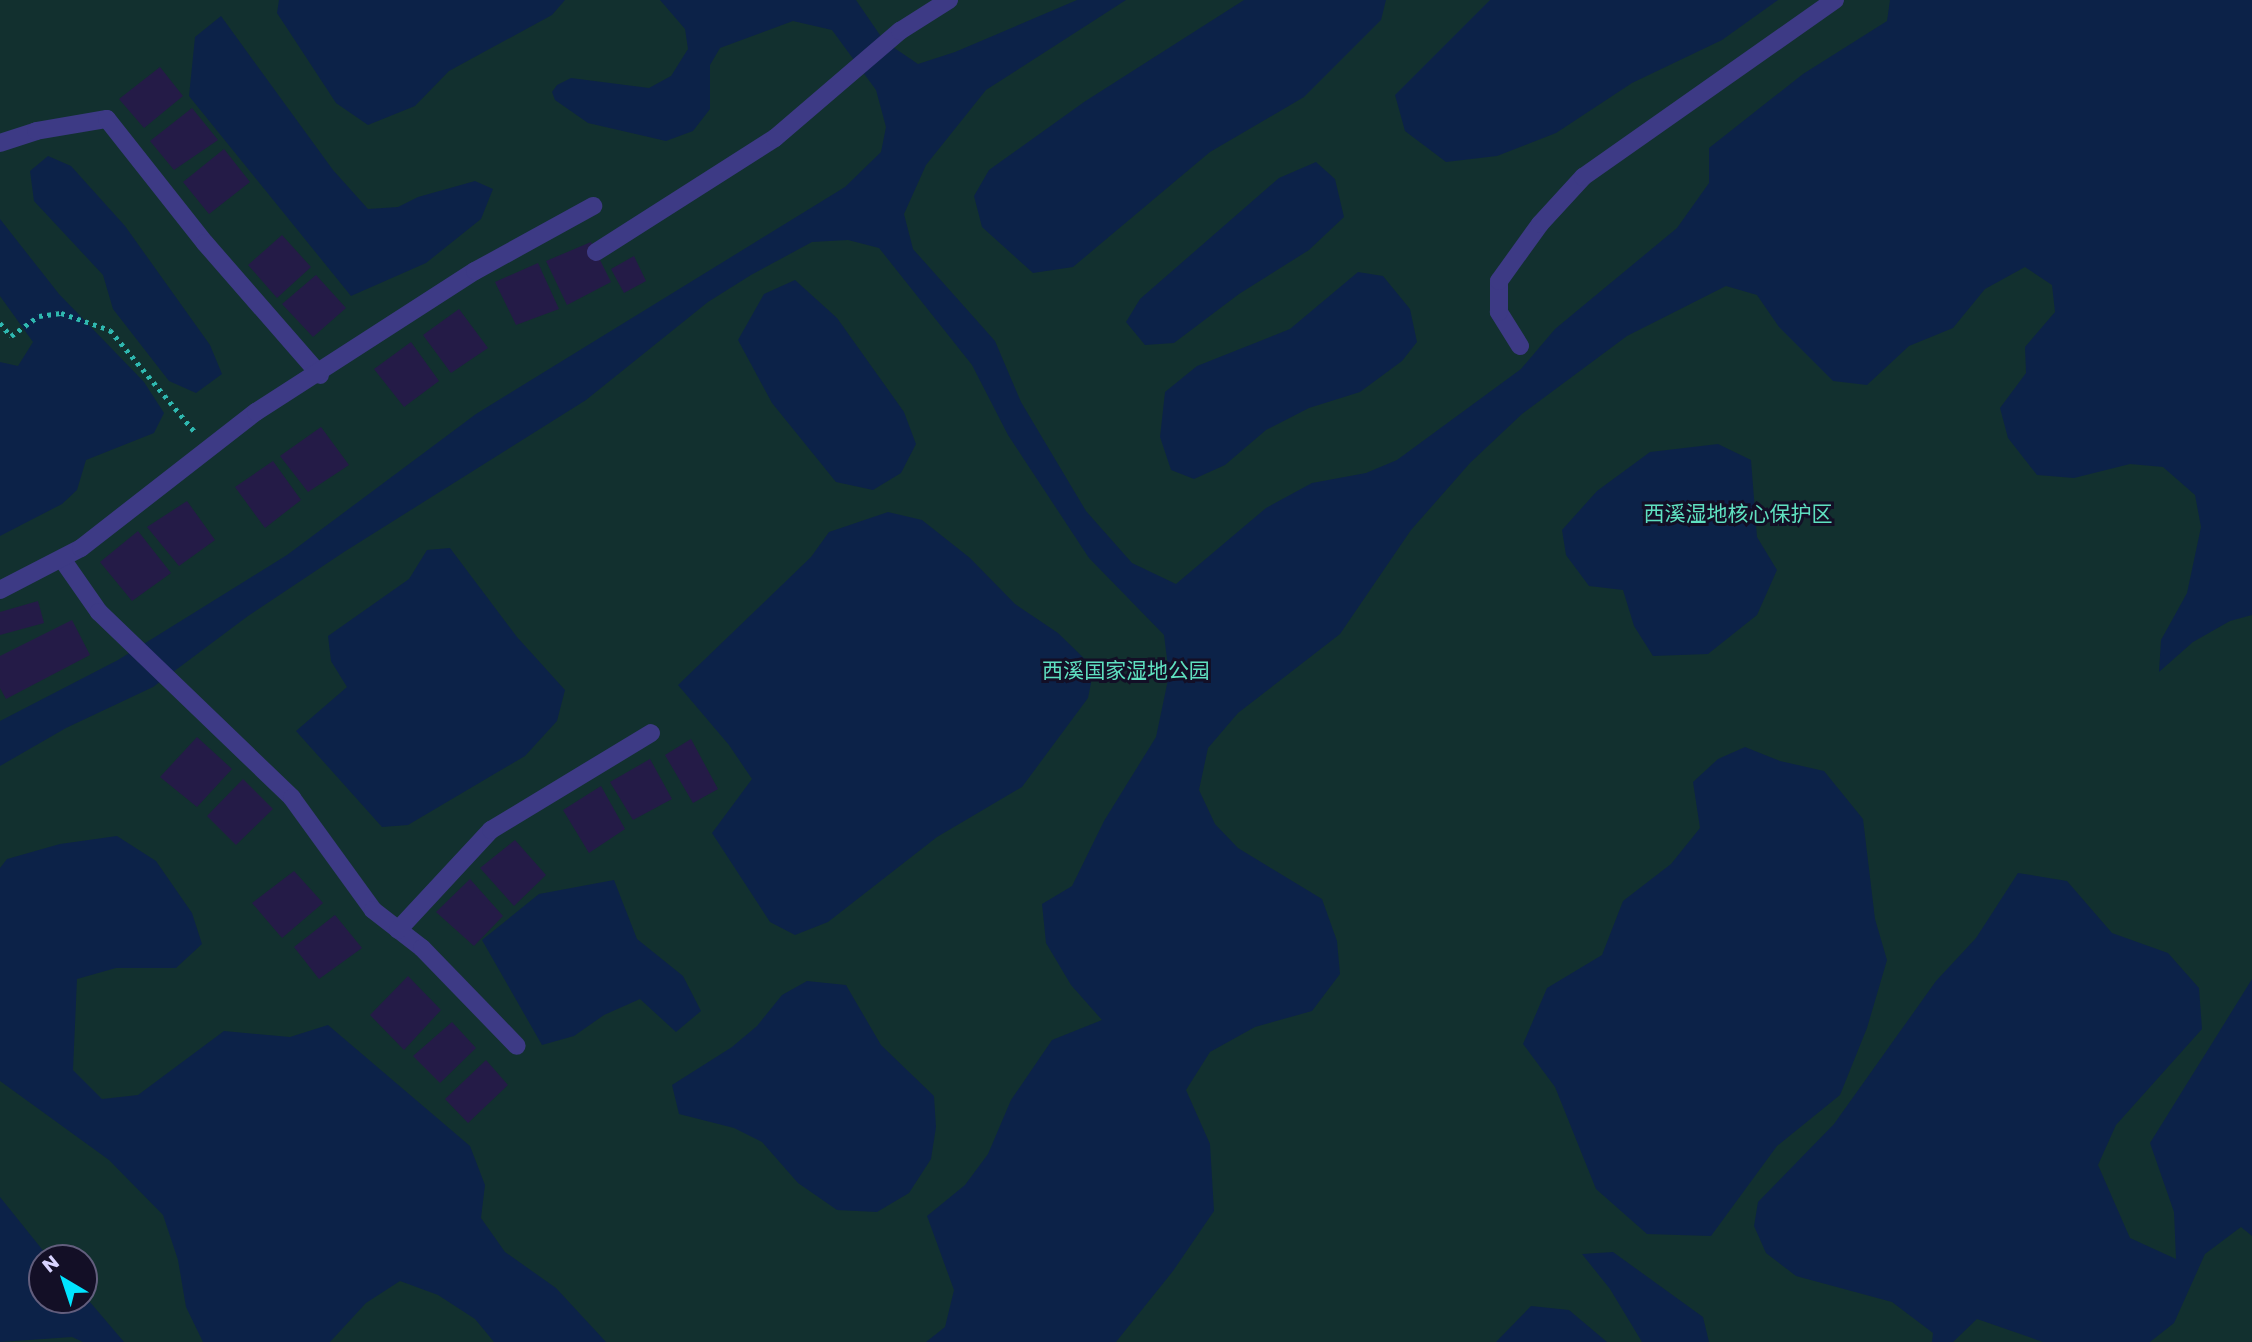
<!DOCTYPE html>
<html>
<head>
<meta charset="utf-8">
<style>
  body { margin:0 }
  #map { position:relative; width:2252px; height:1342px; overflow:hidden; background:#130f26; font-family:Poppins,"Noto Sans SC",sans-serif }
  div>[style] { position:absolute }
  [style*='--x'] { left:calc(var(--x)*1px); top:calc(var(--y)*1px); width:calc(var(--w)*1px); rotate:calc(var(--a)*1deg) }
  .green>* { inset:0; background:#12302f }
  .water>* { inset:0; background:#0c2248 }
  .building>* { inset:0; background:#241b47 }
  .path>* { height:4.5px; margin-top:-2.25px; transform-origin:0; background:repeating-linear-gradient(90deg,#2fb8b0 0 3.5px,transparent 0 8.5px) }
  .minor>* { height:18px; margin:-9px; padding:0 9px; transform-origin:9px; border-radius:9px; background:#3d3a85 }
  span { translate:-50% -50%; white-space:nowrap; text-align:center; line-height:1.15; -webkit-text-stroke:6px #130f26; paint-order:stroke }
  .park-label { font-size:21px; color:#5fe0c0 }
  .north { position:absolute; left:28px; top:1244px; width:70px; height:70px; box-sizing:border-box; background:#130f26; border:2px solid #625e7d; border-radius:50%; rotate:321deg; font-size:19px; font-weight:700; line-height:28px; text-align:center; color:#d9d4ff }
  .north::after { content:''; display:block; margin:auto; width:24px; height:32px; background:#00e5ff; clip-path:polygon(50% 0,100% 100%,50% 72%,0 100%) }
</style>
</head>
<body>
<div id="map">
  <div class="green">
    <div style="clip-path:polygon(evenodd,0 0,2252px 0,2252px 1342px,0 1342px,0 0,42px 1258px,84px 1258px,84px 1300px,42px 1300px,42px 1258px)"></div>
  </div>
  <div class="water">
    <div style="clip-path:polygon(279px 0,565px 0,552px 15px,449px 71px,415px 106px,368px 125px,336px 103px,277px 13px)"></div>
    <div style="clip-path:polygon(660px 0,856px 0,884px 41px,918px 64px,955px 52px,1077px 0,1126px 0,986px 90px,926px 165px,904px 214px,913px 249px,995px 341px,1021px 402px,1086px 511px,1132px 563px,1176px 584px,1266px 508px,1312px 483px,1366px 473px,1397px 460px,1521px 369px,1555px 329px,1677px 228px,1709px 183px,1709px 148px,1803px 74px,1887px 21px,1890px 0,2252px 0,2252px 615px,2230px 621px,2193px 642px,2159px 672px,2161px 640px,2187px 593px,2201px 527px,2195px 495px,2163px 467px,2130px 464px,2074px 478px,2037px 475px,2008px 438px,2000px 408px,2026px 373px,2025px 347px,2055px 312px,2052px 285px,2025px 267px,1985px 289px,1953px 328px,1909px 346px,1867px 385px,1833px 381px,1779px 327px,1757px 295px,1726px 286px,1627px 336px,1522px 414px,1470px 463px,1411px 530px,1340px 634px,1238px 713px,1208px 748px,1199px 790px,1215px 824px,1238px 848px,1322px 899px,1337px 941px,1340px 974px,1312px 1011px,1255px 1027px,1210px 1052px,1186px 1090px,1210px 1144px,1214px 1211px,1173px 1271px,1116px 1342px,926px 1342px,945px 1327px,954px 1290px,927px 1216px,965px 1185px,988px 1154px,1011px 1100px,1052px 1040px,1102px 1020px,1071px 985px,1046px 943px,1042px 904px,1072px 886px,1104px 821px,1156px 737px,1169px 675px,1164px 635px,1089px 558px,1008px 435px,972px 365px,879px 248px,848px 240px,812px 242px,751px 275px,708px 302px,586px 400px,344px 552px,248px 616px,153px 687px,66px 728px,0 766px,0 721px,118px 660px,287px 555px,476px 414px,845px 187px,881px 152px,886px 127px,876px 90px,832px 30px,793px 21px,720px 48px,710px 65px,710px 109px,693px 131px,666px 141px,588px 123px,555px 100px,552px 92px,557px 85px,571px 78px,649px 88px,671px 76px,688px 49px,685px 29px)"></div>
    <div style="clip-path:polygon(1244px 0,1386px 0,1381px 20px,1304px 97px,1210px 152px,1073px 267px,1033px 273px,982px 227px,974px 196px,989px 170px,1084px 102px)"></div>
    <div style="clip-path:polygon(1490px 0,1778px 0,1722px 40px,1632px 83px,1556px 133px,1497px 156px,1446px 162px,1405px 131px,1395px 95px)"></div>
    <div style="clip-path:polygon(221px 16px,333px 170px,368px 209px,398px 207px,418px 197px,475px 181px,493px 189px,481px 219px,426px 263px,351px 296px,189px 96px,195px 37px)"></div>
    <div style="clip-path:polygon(48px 156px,71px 166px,125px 226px,210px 345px,222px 374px,196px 393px,169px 381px,113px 309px,103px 275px,34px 201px,30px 171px)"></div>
    <div style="clip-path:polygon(1316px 162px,1335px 179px,1344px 217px,1309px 250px,1239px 294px,1174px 343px,1145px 345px,1126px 322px,1140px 299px,1279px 178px)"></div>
    <div style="clip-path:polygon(0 219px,59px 294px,144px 382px,164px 413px,154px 433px,86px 460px,77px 490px,62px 504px,0 536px,0 362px,18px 366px,33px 342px,0 296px)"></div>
    <div style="clip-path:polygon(1358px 272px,1383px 276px,1410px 309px,1417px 342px,1402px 361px,1360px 392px,1309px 408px,1266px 430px,1225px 465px,1194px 479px,1171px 470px,1160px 437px,1165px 392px,1197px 366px,1290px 329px)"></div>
    <div style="clip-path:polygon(795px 280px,837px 318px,904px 412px,916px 444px,901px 473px,873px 490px,836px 482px,772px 403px,738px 340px,764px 294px)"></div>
    <div style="clip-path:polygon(1718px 444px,1751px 460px,1757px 537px,1777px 570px,1757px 615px,1708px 654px,1653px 656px,1634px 626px,1623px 590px,1589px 586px,1566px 555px,1562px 530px,1597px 491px,1650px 452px)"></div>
    <div style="clip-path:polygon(888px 512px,922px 520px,970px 558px,1015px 604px,1058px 633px,1094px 668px,1088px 698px,1022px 787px,937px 837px,828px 922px,795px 935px,770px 922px,712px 833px,752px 779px,729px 745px,678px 685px,811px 557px,829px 532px)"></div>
    <div style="clip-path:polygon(450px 548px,517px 637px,565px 690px,557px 721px,525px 756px,408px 825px,382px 827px,296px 731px,347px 687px,331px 661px,328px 636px,409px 579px,427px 550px)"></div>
    <div style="clip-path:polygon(1745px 747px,1780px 761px,1824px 771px,1863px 819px,1875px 919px,1887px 960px,1867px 1028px,1840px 1095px,1777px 1146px,1711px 1236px,1647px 1234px,1596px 1189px,1555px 1087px,1523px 1044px,1547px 988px,1602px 955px,1623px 901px,1671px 864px,1700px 828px,1693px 782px,1718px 759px)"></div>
    <div style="clip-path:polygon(117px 836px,156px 861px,192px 913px,202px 944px,176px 968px,116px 968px,77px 979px,73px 1070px,102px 1099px,138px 1095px,224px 1031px,290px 1037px,328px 1025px,470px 1146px,485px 1185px,481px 1218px,505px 1252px,556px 1288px,606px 1342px,494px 1342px,475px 1319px,438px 1295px,400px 1281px,366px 1303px,330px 1342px,203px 1342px,186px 1307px,178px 1260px,163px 1215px,109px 1160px,0 1081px,0 868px,7px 859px,60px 844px)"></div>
    <div style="clip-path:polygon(2018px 873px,2067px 881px,2112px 933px,2168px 953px,2199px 988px,2202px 1029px,2116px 1125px,2098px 1165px,2130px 1238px,2176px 1259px,2174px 1212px,2150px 1143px,2252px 979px,2252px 1236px,2241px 1227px,2205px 1254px,2174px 1323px,2150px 1342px,2043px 1342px,1977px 1319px,1953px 1342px,1932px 1342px,1933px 1333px,1892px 1302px,1796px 1276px,1766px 1253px,1754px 1226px,1758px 1202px,1834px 1124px,1936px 981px,1976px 938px)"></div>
    <div style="clip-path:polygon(614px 880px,637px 939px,683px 976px,701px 1011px,676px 1032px,640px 999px,604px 1015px,574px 1036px,542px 1045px,482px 940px,539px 894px)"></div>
    <div style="clip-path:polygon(807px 981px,846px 985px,881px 1045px,934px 1096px,936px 1127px,931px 1159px,909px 1193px,877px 1212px,837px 1210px,798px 1183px,762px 1142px,734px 1128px,679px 1114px,672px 1085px,732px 1047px,757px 1026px,782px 995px)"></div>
    <div style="clip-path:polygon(0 1197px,49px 1258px,42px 1258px,42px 1300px,84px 1300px,84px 1295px,124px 1342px,83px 1342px,72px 1337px,0 1342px)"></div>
    <div style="clip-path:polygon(1613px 1252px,1703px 1317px,1709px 1342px,1642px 1342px,1610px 1289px,1582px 1254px)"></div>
    <div style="clip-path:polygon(1531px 1306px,1569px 1310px,1607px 1342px,1496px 1342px)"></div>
  </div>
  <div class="building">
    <div style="clip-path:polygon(160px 67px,183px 96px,144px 128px,119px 99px)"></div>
    <div style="clip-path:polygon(192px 108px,218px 140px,174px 170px,150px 141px)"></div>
    <div style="clip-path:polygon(224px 149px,250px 182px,209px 214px,183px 182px)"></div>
    <div style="clip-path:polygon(282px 235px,311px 267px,277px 298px,248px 265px)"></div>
    <div style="clip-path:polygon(591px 242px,611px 282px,567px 305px,546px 261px)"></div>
    <div style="clip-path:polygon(634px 256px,646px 281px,624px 293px,611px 269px)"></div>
    <div style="clip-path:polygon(538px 263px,559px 309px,516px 325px,495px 282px)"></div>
    <div style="clip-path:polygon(316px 275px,346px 308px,313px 337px,282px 304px)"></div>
    <div style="clip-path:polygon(459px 309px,488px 348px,451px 373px,423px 335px)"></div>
    <div style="clip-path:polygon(411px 342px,439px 381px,404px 407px,374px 369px)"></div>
    <div style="clip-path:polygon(321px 427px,349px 465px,308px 492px,280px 456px)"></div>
    <div style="clip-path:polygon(273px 461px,301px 500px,265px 528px,235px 487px)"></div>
    <div style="clip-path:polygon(187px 501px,215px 540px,179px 566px,147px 527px)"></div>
    <div style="clip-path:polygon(138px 531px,171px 573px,132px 601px,100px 562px)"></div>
    <div style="clip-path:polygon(38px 601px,44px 623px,0 635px,0 612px)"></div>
    <div style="clip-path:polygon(72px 620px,90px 655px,6px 699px,0 688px,0 656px)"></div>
    <div style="clip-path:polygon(197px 737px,232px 769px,197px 807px,160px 777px)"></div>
    <div style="clip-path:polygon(691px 739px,718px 789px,693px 803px,665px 755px)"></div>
    <div style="clip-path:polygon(650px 759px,672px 799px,633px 820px,610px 782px)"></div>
    <div style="clip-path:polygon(243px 779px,273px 809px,236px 845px,207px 816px)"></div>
    <div style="clip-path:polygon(601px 786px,625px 829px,589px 853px,563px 810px)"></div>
    <div style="clip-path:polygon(515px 840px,546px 875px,514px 906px,480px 868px)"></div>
    <div style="clip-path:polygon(294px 871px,323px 903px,282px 938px,252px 903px)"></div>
    <div style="clip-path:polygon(470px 879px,503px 916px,474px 946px,436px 912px)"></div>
    <div style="clip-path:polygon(335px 915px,362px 948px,319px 979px,294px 947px)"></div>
    <div style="clip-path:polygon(408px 976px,441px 1010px,404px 1050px,370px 1015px)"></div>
    <div style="clip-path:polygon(452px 1022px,476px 1048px,440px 1083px,413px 1056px)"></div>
    <div style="clip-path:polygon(486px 1060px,508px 1085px,468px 1123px,445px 1099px)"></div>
  </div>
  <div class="path">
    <div style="--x:0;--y:323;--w:17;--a:50"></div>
    <div style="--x:11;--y:336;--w:34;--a:-36"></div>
    <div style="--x:39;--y:316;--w:22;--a:-8"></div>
    <div style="--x:61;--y:313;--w:52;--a:19.1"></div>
    <div style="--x:110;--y:330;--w:133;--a:50.2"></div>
  </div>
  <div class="minor">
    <div style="--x:0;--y:143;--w:38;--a:-18"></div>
    <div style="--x:36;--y:131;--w:72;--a:-9.6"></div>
    <div style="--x:107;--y:119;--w:158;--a:51.7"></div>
    <div style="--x:205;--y:243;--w:175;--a:48.9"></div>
    <div style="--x:596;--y:252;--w:212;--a:-32.5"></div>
    <div style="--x:775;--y:138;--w:165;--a:-40.6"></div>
    <div style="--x:900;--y:31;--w:58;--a:-32.3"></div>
    <div style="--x:1520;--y:346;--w:40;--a:-122"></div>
    <div style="--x:1499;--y:312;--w:31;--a:-90"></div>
    <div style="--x:1499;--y:281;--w:70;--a:-54.3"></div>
    <div style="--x:1540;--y:224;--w:64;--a:-47.5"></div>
    <div style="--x:1583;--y:177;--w:308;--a:-35.1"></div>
    <div style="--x:62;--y:559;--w:65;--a:55.1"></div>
    <div style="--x:99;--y:612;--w:268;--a:43.9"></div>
    <div style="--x:292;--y:798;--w:138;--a:54.1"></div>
    <div style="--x:373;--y:910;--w:62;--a:37.8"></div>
    <div style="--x:422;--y:948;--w:136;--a:45.9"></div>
    <div style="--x:0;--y:590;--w:91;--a:-27.4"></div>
    <div style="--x:81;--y:548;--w:222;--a:-37.9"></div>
    <div style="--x:256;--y:412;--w:260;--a:-32.8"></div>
    <div style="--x:475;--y:271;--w:135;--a:-28.8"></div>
    <div style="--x:398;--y:930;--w:137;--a:-47.1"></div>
    <div style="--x:491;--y:830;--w:187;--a:-31.2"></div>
  </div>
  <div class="park-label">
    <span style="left:1738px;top:514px">西溪湿地核心保护区</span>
    <span style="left:1126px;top:671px">西溪国家湿地公园</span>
  </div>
  <div class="north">N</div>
</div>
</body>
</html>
